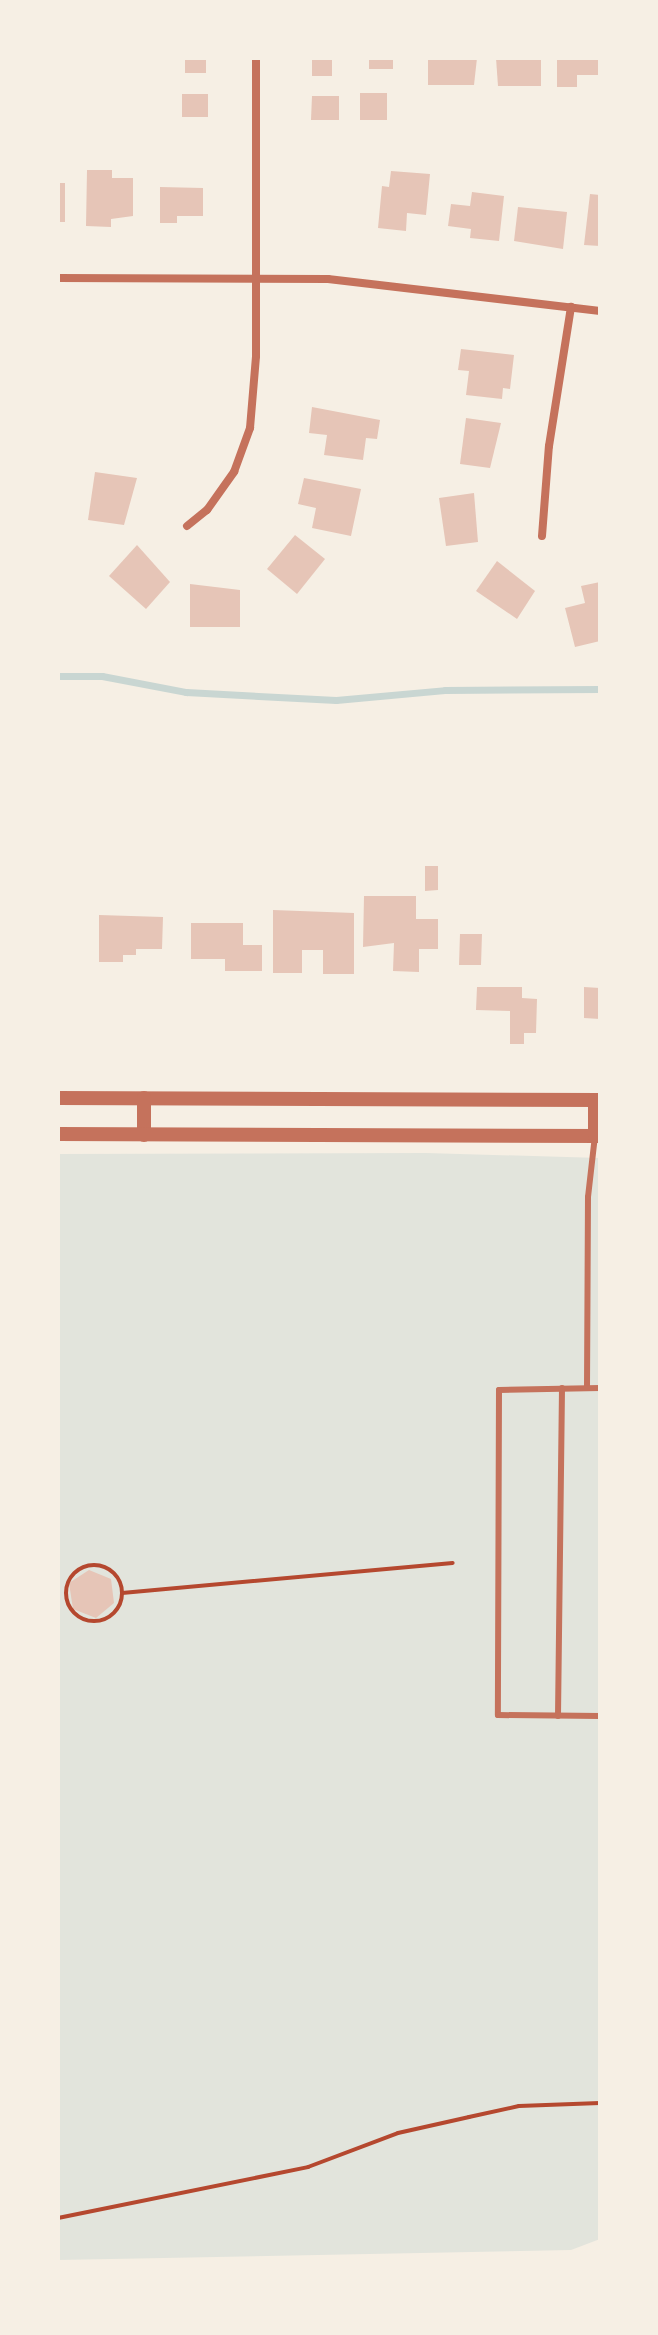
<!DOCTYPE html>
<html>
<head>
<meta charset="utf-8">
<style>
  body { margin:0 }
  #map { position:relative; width:658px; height:2335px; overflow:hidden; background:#f6efe4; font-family:"Alegreya Sans",sans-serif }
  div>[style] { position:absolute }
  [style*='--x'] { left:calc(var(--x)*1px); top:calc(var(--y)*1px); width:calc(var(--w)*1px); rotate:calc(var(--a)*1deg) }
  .green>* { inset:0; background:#e2e4dc }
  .stream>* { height:7px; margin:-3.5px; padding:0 3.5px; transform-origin:3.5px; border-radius:3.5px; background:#c9d6d2 }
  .building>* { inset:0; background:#e6c5b7 }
  .path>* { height:4px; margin:-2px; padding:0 2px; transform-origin:2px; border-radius:2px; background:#b5482f }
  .path>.ring { margin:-2px; padding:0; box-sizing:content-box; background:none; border:4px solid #b5482f; border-radius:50% }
  .service>* { height:6px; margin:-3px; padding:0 3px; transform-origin:3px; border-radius:3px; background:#c5725c }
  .minor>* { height:8px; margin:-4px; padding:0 4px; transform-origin:4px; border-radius:4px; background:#c5725c }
  .tertiary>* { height:14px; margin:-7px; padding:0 7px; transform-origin:7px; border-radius:7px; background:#c5725c }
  span { translate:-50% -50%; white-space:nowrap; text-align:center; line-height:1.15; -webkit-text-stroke:6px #f6efe4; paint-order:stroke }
  .frame { position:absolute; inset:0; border:60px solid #f6efe4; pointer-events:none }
</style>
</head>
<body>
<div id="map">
  <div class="green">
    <div style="clip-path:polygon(426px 1153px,600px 1158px,600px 2239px,571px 2250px,58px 2260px,58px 1154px)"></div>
  </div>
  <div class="stream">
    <div style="--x:58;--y:676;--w:44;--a:0"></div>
    <div style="--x:102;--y:676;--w:86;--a:10.8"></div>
    <div style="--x:186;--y:692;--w:150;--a:3.1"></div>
    <div style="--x:336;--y:700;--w:109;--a:-5.2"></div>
    <div style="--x:445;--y:690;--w:155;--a:-0.4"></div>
  </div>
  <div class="building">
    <div style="clip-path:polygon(185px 58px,206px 58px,206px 73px,185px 73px)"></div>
    <div style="clip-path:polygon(312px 58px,332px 58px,332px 76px,312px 76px)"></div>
    <div style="clip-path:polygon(369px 58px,393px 58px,393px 69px,369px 69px)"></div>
    <div style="clip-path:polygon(428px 58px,477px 58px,474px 85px,428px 85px)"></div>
    <div style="clip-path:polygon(496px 58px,541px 58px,541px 86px,498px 86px)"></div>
    <div style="clip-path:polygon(557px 58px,600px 58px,600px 75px,577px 75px,577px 87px,557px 87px)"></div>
    <div style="clip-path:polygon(360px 93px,387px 93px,387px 120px,360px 120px)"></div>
    <div style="clip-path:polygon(182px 94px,208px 94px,208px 117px,182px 117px)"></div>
    <div style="clip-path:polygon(312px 96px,339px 96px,339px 120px,311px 120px)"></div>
    <div style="clip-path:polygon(87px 170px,112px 170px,112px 178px,133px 178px,133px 216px,111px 219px,111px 227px,86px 226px)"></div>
    <div style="clip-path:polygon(391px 171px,430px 174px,426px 215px,407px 213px,406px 231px,378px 228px,382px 186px,389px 187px)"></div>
    <div style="clip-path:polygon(58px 183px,65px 183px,65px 222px,58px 222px)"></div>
    <div style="clip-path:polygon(160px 187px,203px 188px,203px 216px,177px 216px,177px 223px,160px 223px)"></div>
    <div style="clip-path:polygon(472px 192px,504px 196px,499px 241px,470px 238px,471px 229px,448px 226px,451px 204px,470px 206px)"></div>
    <div style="clip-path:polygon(590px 194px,600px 195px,600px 246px,584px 245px)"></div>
    <div style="clip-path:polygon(518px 207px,567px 212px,563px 249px,514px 241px)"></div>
    <div style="clip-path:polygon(461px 349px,514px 355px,510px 389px,503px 388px,502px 399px,466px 395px,469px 371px,458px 370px)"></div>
    <div style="clip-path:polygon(312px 407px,380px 420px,377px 439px,366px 438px,363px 460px,324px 455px,327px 435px,309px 433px)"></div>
    <div style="clip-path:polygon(466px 418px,501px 423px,490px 468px,460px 464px)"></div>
    <div style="clip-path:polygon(95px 472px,137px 478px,124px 525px,88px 520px)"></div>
    <div style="clip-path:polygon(304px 478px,361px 489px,351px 536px,312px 528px,316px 508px,298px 504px)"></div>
    <div style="clip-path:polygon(474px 493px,478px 542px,446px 546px,439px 498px)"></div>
    <div style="clip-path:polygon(295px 535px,325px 559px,297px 594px,267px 569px)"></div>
    <div style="clip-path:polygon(137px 545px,170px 582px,146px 609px,109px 576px)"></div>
    <div style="clip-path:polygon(497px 561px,535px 591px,517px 619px,476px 591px)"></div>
    <div style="clip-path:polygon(600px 582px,600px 641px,575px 647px,565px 608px,585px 603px,581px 586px)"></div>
    <div style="clip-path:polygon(190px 584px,240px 590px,240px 627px,190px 627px)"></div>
    <div style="clip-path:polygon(425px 866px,438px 866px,438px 890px,425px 891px)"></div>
    <div style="clip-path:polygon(364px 896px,416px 896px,416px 919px,438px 919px,438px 949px,419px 949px,419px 972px,393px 971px,394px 943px,363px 947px)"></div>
    <div style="clip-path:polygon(273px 910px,354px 913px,354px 974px,323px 974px,323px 950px,302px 950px,302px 973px,273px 973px)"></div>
    <div style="clip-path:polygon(99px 915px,163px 917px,162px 949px,136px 949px,136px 955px,123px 955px,123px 962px,99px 962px)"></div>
    <div style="clip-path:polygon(191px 923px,243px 923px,243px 945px,262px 945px,262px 971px,225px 971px,225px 959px,191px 959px)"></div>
    <div style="clip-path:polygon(460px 934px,482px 934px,481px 965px,459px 965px)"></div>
    <div style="clip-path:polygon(477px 987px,522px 987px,522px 998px,537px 999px,536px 1033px,524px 1033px,524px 1044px,510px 1044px,510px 1011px,476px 1010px)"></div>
    <div style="clip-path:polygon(584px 987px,600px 988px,600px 1019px,584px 1018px)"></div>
    <div style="clip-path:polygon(89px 1570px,111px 1579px,114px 1603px,96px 1618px,73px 1609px,69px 1583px)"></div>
  </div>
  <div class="path">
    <div class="ring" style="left:66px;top:1565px;width:52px;height:52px"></div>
    <div style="--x:122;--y:1593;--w:332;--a:-5.2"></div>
    <div style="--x:58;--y:2218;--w:255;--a:-11.5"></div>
    <div style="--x:308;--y:2167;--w:96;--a:-20.7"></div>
    <div style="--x:398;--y:2133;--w:73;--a:-12.7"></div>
    <div style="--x:469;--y:2117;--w:51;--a:-12.4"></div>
    <div style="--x:519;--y:2106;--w:81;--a:-2.1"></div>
  </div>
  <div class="service">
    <div style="--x:587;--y:1388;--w:191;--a:-89.7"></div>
    <div style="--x:588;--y:1197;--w:61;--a:-83.5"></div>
    <div style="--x:600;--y:1388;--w:101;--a:178.9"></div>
    <div style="--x:499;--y:1390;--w:325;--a:90.2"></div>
    <div style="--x:498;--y:1715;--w:102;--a:0.6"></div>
    <div style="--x:558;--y:1716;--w:328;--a:-89.3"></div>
  </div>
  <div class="minor">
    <div style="--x:58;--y:278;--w:270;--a:0.2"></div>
    <div style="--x:328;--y:279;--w:274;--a:6.7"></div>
    <div style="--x:187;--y:526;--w:26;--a:-39"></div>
    <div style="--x:207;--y:510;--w:47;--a:-54.6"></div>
    <div style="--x:234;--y:472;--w:47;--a:-70"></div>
    <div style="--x:250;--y:428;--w:72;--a:-85.2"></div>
    <div style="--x:256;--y:356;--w:298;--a:-90"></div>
    <div style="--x:542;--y:536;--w:90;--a:-85.6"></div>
    <div style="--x:549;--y:446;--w:141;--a:-81"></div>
  </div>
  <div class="tertiary">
    <div style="--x:58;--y:1098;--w:542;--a:0.21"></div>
    <div style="--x:144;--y:1098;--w:37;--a:90"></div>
    <div style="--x:58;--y:1134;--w:542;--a:0.21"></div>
    <div style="--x:595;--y:1136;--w:36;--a:-90"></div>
  </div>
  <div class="frame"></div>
</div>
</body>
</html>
